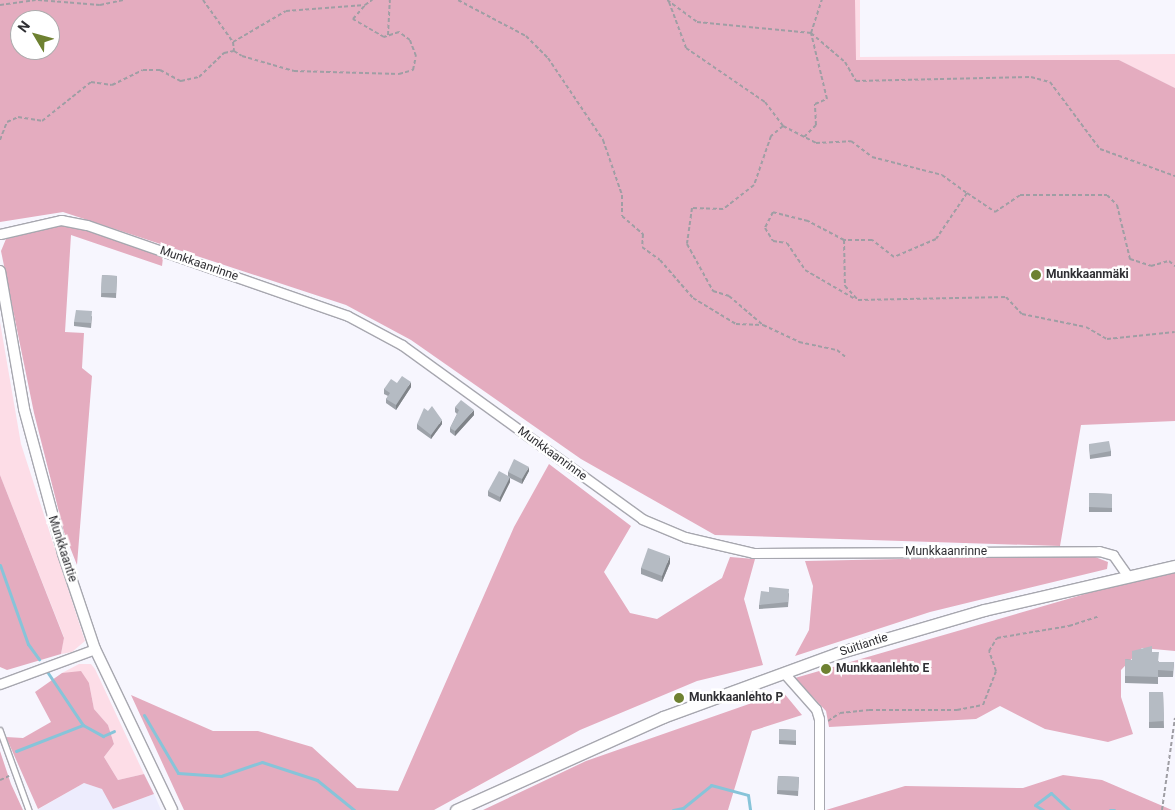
<!DOCTYPE html>
<html>
<head>
<meta charset="utf-8">
<style>
  body { margin:0 }
  #map { position:relative; width:1175px; height:810px; overflow:hidden; background:#f7f6fe; font-family:Roboto,sans-serif }
  div>[style] { position:absolute }
  [style*='--x'] { left:calc(var(--x)*1px); top:calc(var(--y)*1px); width:calc(var(--w)*1px); rotate:calc(var(--a)*1deg) }
  .built>* { inset:0; background:#edecfd }
  .green>* { inset:0; background:#fddde7 }
  .forest>* { inset:0; background:#e4acbf }
  .stream>* { height:3px; margin:-1.5px; padding:0 1.5px; transform-origin:1.5px; border-radius:1.5px; background:#87c4d9 }
  .path>* { height:2px; margin-top:-1px; transform-origin:0; background:repeating-linear-gradient(90deg,#9f9ea4 0 4px,transparent 0 6.5px) }
  .roads { filter:drop-shadow(1px 0 #a7a7af) drop-shadow(-1px 0 #a7a7af) drop-shadow(0 1px #a7a7af) drop-shadow(0 -1px #a7a7af) }
  .service>* { height:4.5px; margin:-2.25px; padding:0 2.25px; transform-origin:2.25px; border-radius:2.25px; background:#fff }
  .minor>* { height:9px; margin:-4.5px; padding:0 4.5px; transform-origin:4.5px; border-radius:4.5px; background:#fff }
  .tertiary>* { height:10px; margin:-5px; padding:0 5px; transform-origin:5px; border-radius:5px; background:#fff }
  .secondary>* { height:11px; margin:-5.5px; padding:0 5.5px; transform-origin:5.5px; border-radius:5.5px; background:#fff }
  .wall>* { inset:0; background:#9ca1a8 }
  .shaded-wall>* { inset:0; background:#7f8388 }
  .building>* { inset:0; background:#b5bbc3 }
  .dots>* { width:14px; height:14px; translate:-50% -50%; box-sizing:border-box; border:2px solid #fff; border-radius:50% }
  span { translate:-50% -50%; white-space:nowrap; text-align:center; line-height:1.15; -webkit-text-stroke:5px #fff; paint-order:stroke }
  .street-label { font-size:12px; color:#2f2f33 }
  .poi-label { font-size:12px; color:#2f2f33; font-weight:700 }
  .left { translate:0 -50%; text-align:left }
  .north { position:absolute; left:10px; top:10px; width:50px; height:50px; box-sizing:border-box; background:#fff; border:1px solid #acacad; border-radius:50%; rotate:307deg; font-size:14px; font-weight:700; line-height:20px; text-align:center; color:#2f2f33 }
  .north::after { content:''; display:block; margin:auto; width:18px; height:22px; background:#6e8131; clip-path:polygon(50% 0,100% 100%,50% 72%,0 100%) }
</style>
</head>
<body>
<div id="map">
  <div class="built">
    <div style="clip-path:polygon(84px 783px,103px 789px,113px 809px,154px 794px,161px 810px,37px 810px)"></div>
  </div>
  <div class="green">
    <div style="clip-path:polygon(855px 0,860px 0,860px 57px,1175px 54px,1175px 88px,1119px 60px,855px 60px)"></div>
    <div style="clip-path:polygon(0 322px,21px 444px,85px 641px,72px 652px,61px 654px,64px 637px,0 475px)"></div>
    <div style="clip-path:polygon(79px 664px,91px 664px,95px 669px,144px 774px,118px 780px,104px 757px,114px 744px,108px 725px,94px 709px,89px 683px,62px 673px)"></div>
  </div>
  <div class="forest">
    <div style="clip-path:polygon(evenodd,0 0,855px 0,856px 60px,1119px 60px,1175px 88px,1175px 421px,1081px 425px,1060px 546px,715px 535px,581px 459px,411px 340px,346px 305px,63px 212px,0 222px,0 0,20px 20px,50px 20px,50px 50px,20px 50px,20px 20px)"></div>
    <div style="clip-path:polygon(75px 222px,163px 258px,162px 266px,71px 235px,65px 332px,84px 333px,82px 368px,92px 376px,77px 565px,64px 532px,34px 413px,1px 251px,6px 239px)"></div>
    <div style="clip-path:polygon(549px 464px,631px 526px,604px 572px,630px 613px,657px 619px,722px 578px,730px 557px,755px 559px,744px 599px,763px 665px,697px 681px,580px 730px,434px 810px,184px 810px,131px 695px,213px 731px,258px 731px,312px 747px,357px 788px,398px 791px,514px 527px)"></div>
    <div style="clip-path:polygon(0 475px,64px 638px,61px 654px,7px 670px,0 667px)"></div>
    <div style="clip-path:polygon(1090px 555px,1108px 562px,1107px 569px,930px 612px,795px 656px,809px 630px,813px 586px,805px 561px)"></div>
    <div style="clip-path:polygon(1175px 568px,1175px 651px,1142px 648px,1121px 670px,1121px 697px,1133px 734px,1108px 742px,1045px 729px,1000px 706px,976px 719px,829px 727px,826px 711px,795px 678px)"></div>
    <div style="clip-path:polygon(81px 671px,89px 683px,94px 709px,108px 725px,114px 744px,104px 757px,118px 780px,144px 774px,154px 794px,113px 809px,102px 789px,84px 783px,38px 809px,6px 737px,23px 738px,51px 722px,35px 692px,62px 673px)"></div>
    <div style="clip-path:polygon(783px 692px,802px 715px,752px 731px,728px 810px,483px 810px,586px 761px)"></div>
    <div style="clip-path:polygon(0 751px,11px 784px,23px 810px,0 810px)"></div>
    <div style="clip-path:polygon(1063px 775px,1102px 780px,1172px 810px,826px 810px,905px 786px,1023px 788px)"></div>
  </div>
  <div class="stream">
    <div style="--x:0;--y:565;--w:84;--a:70.5"></div>
    <div style="--x:28;--y:644;--w:19;--a:54"></div>
    <div style="--x:48;--y:673;--w:63;--a:56.1"></div>
    <div style="--x:83;--y:725;--w:23;--a:29"></div>
    <div style="--x:103;--y:736;--w:12;--a:-24"></div>
    <div style="--x:144;--y:715;--w:67;--a:59.6"></div>
    <div style="--x:178;--y:773;--w:43;--a:4"></div>
    <div style="--x:221;--y:776;--w:43;--a:-18.9"></div>
    <div style="--x:262;--y:762;--w:58;--a:18.1"></div>
    <div style="--x:317;--y:780;--w:48;--a:39"></div>
    <div style="--x:16;--y:751;--w:72;--a:-21.2"></div>
    <div style="--x:673;--y:810;--w:10;--a:-11"></div>
    <div style="--x:683;--y:808;--w:36;--a:-39"></div>
    <div style="--x:711;--y:785;--w:38;--a:15"></div>
    <div style="--x:748;--y:795;--w:15;--a:82"></div>
    <div style="--x:1043;--y:810;--w:9;--a:-148"></div>
    <div style="--x:1035;--y:805;--w:20;--a:-37"></div>
    <div style="--x:1051;--y:793;--w:25;--a:43"></div>
    <div style="--x:1110;--y:810;--w:4;--a:0"></div>
  </div>
  <div class="path">
    <div style="--x:38;--y:0;--w:62;--a:4.6"></div>
    <div style="--x:100;--y:5;--w:25;--a:-12"></div>
    <div style="--x:203;--y:0;--w:52;--a:54.5"></div>
    <div style="--x:233;--y:42;--w:9;--a:84"></div>
    <div style="--x:234;--y:51;--w:9;--a:32"></div>
    <div style="--x:242;--y:56;--w:54;--a:16.1"></div>
    <div style="--x:294;--y:71;--w:105;--a:1.6"></div>
    <div style="--x:399;--y:74;--w:15;--a:-16"></div>
    <div style="--x:413;--y:70;--w:14;--a:-78"></div>
    <div style="--x:416;--y:56;--w:17;--a:-111"></div>
    <div style="--x:410;--y:40;--w:14;--a:-144"></div>
    <div style="--x:399;--y:32;--w:16;--a:162"></div>
    <div style="--x:384;--y:37;--w:36;--a:-150"></div>
    <div style="--x:353;--y:19;--w:18;--a:-49"></div>
    <div style="--x:458;--y:0;--w:77;--a:27.9"></div>
    <div style="--x:526;--y:36;--w:31;--a:45"></div>
    <div style="--x:548;--y:58;--w:99;--a:56.1"></div>
    <div style="--x:603;--y:140;--w:58;--a:70.9"></div>
    <div style="--x:622;--y:195;--w:21;--a:90"></div>
    <div style="--x:622;--y:216;--w:28;--a:41"></div>
    <div style="--x:643;--y:234;--w:13;--a:94"></div>
    <div style="--x:642;--y:247;--w:22;--a:36"></div>
    <div style="--x:660;--y:260;--w:50;--a:49"></div>
    <div style="--x:693;--y:298;--w:50;--a:31.2"></div>
    <div style="--x:736;--y:324;--w:27;--a:2"></div>
    <div style="--x:667;--y:0;--w:37;--a:36"></div>
    <div style="--x:697;--y:22;--w:115;--a:5.5"></div>
    <div style="--x:811;--y:33;--w:35;--a:-72"></div>
    <div style="--x:669;--y:2;--w:49;--a:69.7"></div>
    <div style="--x:686;--y:48;--w:96;--a:34.4"></div>
    <div style="--x:765;--y:102;--w:30;--a:53"></div>
    <div style="--x:783;--y:126;--w:37;--a:27"></div>
    <div style="--x:816;--y:143;--w:35;--a:-3"></div>
    <div style="--x:851;--y:141;--w:26;--a:37"></div>
    <div style="--x:872;--y:157;--w:72;--a:14.4"></div>
    <div style="--x:942;--y:175;--w:31;--a:36"></div>
    <div style="--x:967;--y:193;--w:55;--a:124"></div>
    <div style="--x:936;--y:239;--w:46;--a:156.8"></div>
    <div style="--x:894;--y:257;--w:28;--a:-142"></div>
    <div style="--x:872;--y:240;--w:28;--a:180"></div>
    <div style="--x:844;--y:240;--w:46;--a:88.8"></div>
    <div style="--x:845;--y:286;--w:19;--a:47"></div>
    <div style="--x:858;--y:300;--w:148;--a:-1.2"></div>
    <div style="--x:1006;--y:297;--w:23;--a:47"></div>
    <div style="--x:1022;--y:314;--w:65;--a:11.5"></div>
    <div style="--x:1086;--y:327;--w:24;--a:30"></div>
    <div style="--x:1107;--y:339;--w:68;--a:-5.9"></div>
    <div style="--x:0;--y:5;--w:36;--a:-8"></div>
    <div style="--x:811;--y:33;--w:45;--a:40.5"></div>
    <div style="--x:845;--y:62;--w:22;--a:60"></div>
    <div style="--x:856;--y:81;--w:175;--a:-1.3"></div>
    <div style="--x:1031;--y:77;--w:20;--a:15"></div>
    <div style="--x:1050;--y:82;--w:84;--a:53.3"></div>
    <div style="--x:1100;--y:149;--w:80;--a:19.8"></div>
    <div style="--x:388;--y:35;--w:35;--a:-87"></div>
    <div style="--x:233;--y:42;--w:61;--a:-30.3"></div>
    <div style="--x:286;--y:11;--w:79;--a:-4.3"></div>
    <div style="--x:365;--y:5;--w:9;--a:-36"></div>
    <div style="--x:783;--y:126;--w:16;--a:140"></div>
    <div style="--x:771;--y:136;--w:52;--a:109.1"></div>
    <div style="--x:754;--y:185;--w:39;--a:142"></div>
    <div style="--x:723;--y:209;--w:31;--a:-178"></div>
    <div style="--x:692;--y:208;--w:36;--a:98"></div>
    <div style="--x:687;--y:244;--w:54;--a:61"></div>
    <div style="--x:713;--y:291;--w:17;--a:17"></div>
    <div style="--x:729;--y:296;--w:45;--a:40.5"></div>
    <div style="--x:763;--y:325;--w:40;--a:25"></div>
    <div style="--x:799;--y:342;--w:39;--a:12"></div>
    <div style="--x:837;--y:350;--w:13;--a:39"></div>
    <div style="--x:804;--y:137;--w:17;--a:-45"></div>
    <div style="--x:816;--y:125;--w:21;--a:-93"></div>
    <div style="--x:815;--y:104;--w:13;--a:-23"></div>
    <div style="--x:827;--y:99;--w:68;--a:-103.6"></div>
    <div style="--x:0;--y:140;--w:19;--a:-69"></div>
    <div style="--x:7;--y:122;--w:12;--a:-24"></div>
    <div style="--x:18;--y:117;--w:24;--a:9"></div>
    <div style="--x:42;--y:121;--w:63;--a:-38.5"></div>
    <div style="--x:91;--y:82;--w:21;--a:8"></div>
    <div style="--x:112;--y:85;--w:34;--a:-26"></div>
    <div style="--x:143;--y:70;--w:17;--a:0"></div>
    <div style="--x:160;--y:70;--w:24;--a:28"></div>
    <div style="--x:181;--y:81;--w:18;--a:-13"></div>
    <div style="--x:199;--y:77;--w:35;--a:-44"></div>
    <div style="--x:224;--y:53;--w:10;--a:-11"></div>
    <div style="--x:967;--y:193;--w:34;--a:34"></div>
    <div style="--x:995;--y:212;--w:30;--a:-34"></div>
    <div style="--x:1020;--y:195;--w:87;--a:0"></div>
    <div style="--x:1107;--y:195;--w:14;--a:45"></div>
    <div style="--x:1117;--y:205;--w:56;--a:76.5"></div>
    <div style="--x:1130;--y:259;--w:22;--a:18"></div>
    <div style="--x:1151;--y:266;--w:19;--a:-16"></div>
    <div style="--x:1169;--y:261;--w:8;--a:40"></div>
    <div style="--x:844;--y:240;--w:41;--a:-152.2"></div>
    <div style="--x:808;--y:221;--w:36;--a:-166"></div>
    <div style="--x:773;--y:212;--w:18;--a:117"></div>
    <div style="--x:765;--y:228;--w:15;--a:58"></div>
    <div style="--x:773;--y:241;--w:14;--a:8"></div>
    <div style="--x:787;--y:243;--w:32;--a:56"></div>
    <div style="--x:805;--y:270;--w:58;--a:30.1"></div>
    <div style="--x:828;--y:721;--w:14;--a:-34"></div>
    <div style="--x:840;--y:713;--w:29;--a:-6"></div>
    <div style="--x:869;--y:710;--w:88;--a:0"></div>
    <div style="--x:957;--y:710;--w:26;--a:-11"></div>
    <div style="--x:983;--y:705;--w:36;--a:-69"></div>
    <div style="--x:996;--y:671;--w:21;--a:-109"></div>
    <div style="--x:989;--y:651;--w:15;--a:-58"></div>
    <div style="--x:997;--y:638;--w:73;--a:-9.5"></div>
    <div style="--x:1069;--y:626;--w:32;--a:-18"></div>
    <div style="--x:0;--y:780;--w:10;--a:-24"></div>
    <div style="--x:1162;--y:810;--w:93;--a:-82"></div>
  </div>
  <div class="roads">
    <div class="service">
      <div style="--x:0;--y:730;--w:85;--a:70.1"></div>
    </div>
    <div class="minor">
      <div style="--x:0;--y:234;--w:63;--a:-12.9"></div>
      <div style="--x:61;--y:220;--w:26;--a:11"></div>
      <div style="--x:87;--y:225;--w:276;--a:19.2"></div>
      <div style="--x:348;--y:316;--w:61;--a:28.2"></div>
      <div style="--x:402;--y:345;--w:296;--a:35.9"></div>
      <div style="--x:642;--y:519;--w:47;--a:22.7"></div>
      <div style="--x:685;--y:537;--w:70;--a:13.2"></div>
      <div style="--x:753;--y:553;--w:346;--a:-0.3"></div>
      <div style="--x:1099;--y:551;--w:15;--a:16"></div>
      <div style="--x:1113;--y:555;--w:24;--a:55"></div>
      <div style="--x:784;--y:673;--w:48;--a:48.4"></div>
      <div style="--x:816;--y:709;--w:10;--a:73"></div>
      <div style="--x:819;--y:719;--w:91;--a:90"></div>
      <div style="--x:0;--y:684;--w:101;--a:-20.2"></div>
    </div>
    <div class="tertiary">
      <div style="--x:0;--y:271;--w:140;--a:80.1"></div>
      <div style="--x:24;--y:409;--w:150;--a:74.9"></div>
      <div style="--x:63;--y:554;--w:100;--a:71.4"></div>
      <div style="--x:95;--y:649;--w:178;--a:64.4"></div>
    </div>
    <div class="secondary">
      <div style="--x:456;--y:810;--w:227;--a:-24.2"></div>
      <div style="--x:663;--y:717;--w:186;--a:-20.1"></div>
      <div style="--x:838;--y:653;--w:152;--a:-16.4"></div>
      <div style="--x:984;--y:610;--w:196;--a:-13"></div>
    </div>
  </div>
  <div class="wall">
    <div style="clip-path:polygon(102px 275px,117px 276px,116px 298px,101px 297px)"></div>
    <div style="clip-path:polygon(92px 316px,91px 328px,74px 326px,74px 322px)"></div>
    <div style="clip-path:polygon(397px 383px,411px 387px,396px 410px,386px 403px,386px 399px,388px 396px,384px 394px,384px 389px)"></div>
    <div style="clip-path:polygon(455px 407px,474px 415px,455px 436px,450px 432px,450px 428px,457px 414px,455px 412px)"></div>
    <div style="clip-path:polygon(417px 424px,442px 424px,431px 439px,417px 429px)"></div>
    <div style="clip-path:polygon(1089px 444px,1111px 451px,1111px 456px,1090px 459px)"></div>
    <div style="clip-path:polygon(529px 471px,522px 484px,510px 478px,510px 482px,500px 502px,488px 496px,488px 491px,508px 476px,508px 472px)"></div>
    <div style="clip-path:polygon(1089px 493px,1112px 494px,1112px 512px,1089px 512px)"></div>
    <div style="clip-path:polygon(670px 563px,662px 582px,641px 574px,641px 568px)"></div>
    <div style="clip-path:polygon(789px 593px,788px 607px,759px 609px,759px 605px)"></div>
    <div style="clip-path:polygon(1152px 652px,1159px 662px,1174px 662px,1173px 677px,1158px 677px,1158px 684px,1125px 683px,1125px 659px,1132px 660px)"></div>
    <div style="clip-path:polygon(1149px 692px,1163px 692px,1164px 728px,1149px 728px)"></div>
    <div style="clip-path:polygon(779px 729px,796px 730px,796px 745px,779px 744px)"></div>
    <div style="clip-path:polygon(778px 776px,799px 777px,798px 796px,777px 794px)"></div>
  </div>
  <div class="shaded-wall">
    <div style="clip-path:polygon(411px 382px,411px 387px,396px 410px,396px 405px)"></div>
    <div style="clip-path:polygon(474px 410px,474px 415px,455px 436px,455px 431px)"></div>
    <div style="clip-path:polygon(442px 420px,442px 424px,431px 439px,431px 435px)"></div>
    <div style="clip-path:polygon(529px 467px,529px 471px,522px 484px,522px 479px)"></div>
    <div style="clip-path:polygon(510px 477px,510px 482px,500px 502px,500px 497px)"></div>
    <div style="clip-path:polygon(670px 556px,670px 563px,662px 582px,662px 576px)"></div>
  </div>
  <div class="building">
    <div style="clip-path:polygon(102px 275px,117px 276px,116px 293px,101px 293px)"></div>
    <div style="clip-path:polygon(76px 310px,92px 311px,91px 323px,74px 322px)"></div>
    <div style="clip-path:polygon(402px 376px,411px 382px,396px 405px,386px 399px,390px 393px,384px 389px,391px 379px,397px 383px)"></div>
    <div style="clip-path:polygon(461px 400px,474px 410px,455px 431px,450px 428px,459px 410px,455px 407px)"></div>
    <div style="clip-path:polygon(432px 406px,442px 420px,431px 435px,417px 424px,424px 408px,428px 411px)"></div>
    <div style="clip-path:polygon(1109px 441px,1111px 451px,1090px 455px,1089px 444px)"></div>
    <div style="clip-path:polygon(514px 459px,529px 467px,522px 479px,508px 472px)"></div>
    <div style="clip-path:polygon(499px 471px,510px 477px,500px 497px,488px 491px)"></div>
    <div style="clip-path:polygon(1089px 493px,1112px 494px,1112px 508px,1089px 507px)"></div>
    <div style="clip-path:polygon(648px 548px,670px 556px,662px 576px,641px 568px)"></div>
    <div style="clip-path:polygon(769px 587px,789px 589px,788px 602px,759px 605px,761px 591px,769px 592px)"></div>
    <div style="clip-path:polygon(1152px 646px,1152px 652px,1159px 652px,1158px 662px,1174px 662px,1173px 671px,1158px 670px,1158px 677px,1125px 676px,1125px 659px,1132px 660px,1132px 651px)"></div>
    <div style="clip-path:polygon(1149px 692px,1163px 692px,1164px 721px,1149px 722px)"></div>
    <div style="clip-path:polygon(779px 729px,796px 730px,796px 741px,779px 740px)"></div>
    <div style="clip-path:polygon(778px 776px,799px 777px,798px 791px,777px 790px)"></div>
  </div>
  <div class="dots">
    <div style="left:1036px;top:275px;background:#6e8131"></div>
    <div style="left:826px;top:669px;background:#6e8131"></div>
    <div style="left:679px;top:698px;background:#6e8131"></div>
  </div>
  <div class="street-label">
    <span style="left:199px;top:264px;rotate:19deg">Munkkaanrinne</span>
    <span style="left:552px;top:454px;rotate:36deg">Munkkaanrinne</span>
    <span style="left:62px;top:549px;rotate:72deg">Munkkaantie</span>
    <span style="left:946px;top:552px">Munkkaanrinne</span>
    <span style="left:864px;top:645px;rotate:-18deg">Suitiantie</span>
  </div>
  <div class="poi-label">
    <span class="left" style="left:1046px;top:275px">Munkkaanmäki</span>
    <span class="left" style="left:836px;top:669px">Munkkaanlehto E</span>
    <span class="left" style="left:689px;top:698px">Munkkaanlehto P</span>
  </div>
  <div class="north">N</div>
</div>
</body>
</html>
